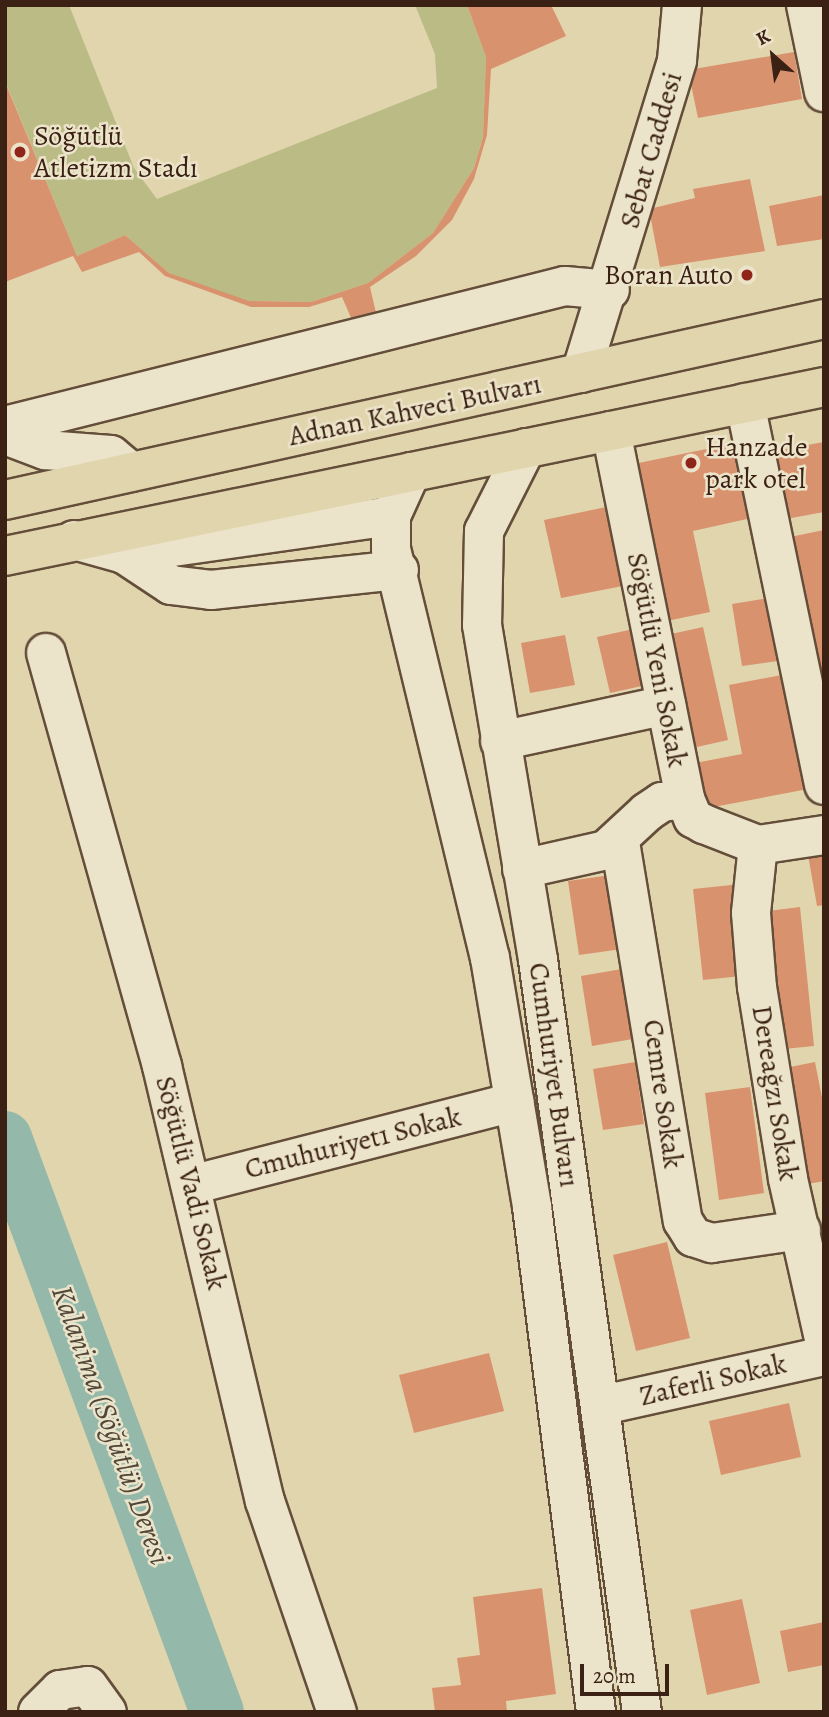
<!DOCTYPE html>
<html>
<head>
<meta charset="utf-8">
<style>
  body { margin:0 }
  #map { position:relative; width:829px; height:1717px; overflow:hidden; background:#e1d5ae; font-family:Alegreya,serif }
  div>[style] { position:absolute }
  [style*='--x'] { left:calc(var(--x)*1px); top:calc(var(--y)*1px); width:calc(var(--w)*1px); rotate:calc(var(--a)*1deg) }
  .green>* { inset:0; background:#bbbb85 }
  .river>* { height:54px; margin:-27px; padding:0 27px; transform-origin:27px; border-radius:27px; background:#94b9aa }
  .building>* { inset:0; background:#d9926e }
  .roads { filter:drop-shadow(2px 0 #644e3a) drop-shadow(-2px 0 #644e3a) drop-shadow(0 2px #644e3a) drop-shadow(0 -2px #644e3a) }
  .minor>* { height:38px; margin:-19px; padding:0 19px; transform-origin:19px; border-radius:19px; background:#ece4ca }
  .highway>* { height:38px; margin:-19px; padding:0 19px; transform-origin:19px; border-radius:19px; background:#e1d5ae }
  .dots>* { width:19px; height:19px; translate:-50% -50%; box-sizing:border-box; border:4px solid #ece4ca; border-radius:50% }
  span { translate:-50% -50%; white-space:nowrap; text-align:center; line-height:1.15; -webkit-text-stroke:5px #ece4ca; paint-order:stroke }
  .poi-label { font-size:28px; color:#3b2113 }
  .left { translate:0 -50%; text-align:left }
  .right { translate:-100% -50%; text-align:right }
  .street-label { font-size:28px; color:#3b2113 }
  .water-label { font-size:30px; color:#514739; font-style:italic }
  .frame { position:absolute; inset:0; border:7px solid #3b2113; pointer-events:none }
  .north { position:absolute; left:738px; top:21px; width:70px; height:70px; -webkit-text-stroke:5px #ece4ca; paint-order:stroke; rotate:332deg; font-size:19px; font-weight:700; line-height:28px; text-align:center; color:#3b2113 }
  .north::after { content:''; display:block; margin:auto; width:24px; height:32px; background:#3b2113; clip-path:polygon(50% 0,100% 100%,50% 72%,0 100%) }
  .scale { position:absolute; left:580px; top:1664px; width:89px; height:32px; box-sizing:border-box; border:4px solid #3b2113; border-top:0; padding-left:9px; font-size:21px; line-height:24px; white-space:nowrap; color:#3b2113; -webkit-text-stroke:5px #ece4ca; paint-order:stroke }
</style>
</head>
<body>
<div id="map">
  <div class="green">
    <div style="clip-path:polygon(5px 5px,69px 5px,134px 168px,157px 199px,437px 88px,435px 54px,415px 5px,467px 5px,486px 57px,483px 137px,474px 168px,433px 233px,368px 283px,311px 302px,249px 301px,220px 294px,169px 273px,125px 235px,77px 256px,5px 81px)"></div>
  </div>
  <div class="river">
    <div style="--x:5;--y:1138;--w:612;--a:69.73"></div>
  </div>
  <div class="building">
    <div style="clip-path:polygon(467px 5px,551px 5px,566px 36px,491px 69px,487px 135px,474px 179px,452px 220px,416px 256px,370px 287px,376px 313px,352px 320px,342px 297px,309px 307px,251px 307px,165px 276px,139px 252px,82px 272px,73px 256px,5px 282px,5px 82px,77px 256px,125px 235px,169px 273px,249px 301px,311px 302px,368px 283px,433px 233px,474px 168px,483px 137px,486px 57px)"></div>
    <div style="clip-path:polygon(794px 52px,802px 99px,698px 118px,688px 70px)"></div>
    <div style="clip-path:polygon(750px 179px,765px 251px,660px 267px,649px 209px,695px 198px,693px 189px)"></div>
    <div style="clip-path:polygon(824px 195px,824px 239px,777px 246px,769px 206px)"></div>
    <div style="clip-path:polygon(740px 442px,756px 517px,693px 531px,710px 612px,662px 622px,629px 465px)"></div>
    <div style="clip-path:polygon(824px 442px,824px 512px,786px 519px,774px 451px)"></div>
    <div style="clip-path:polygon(611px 506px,628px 585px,561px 598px,544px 520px)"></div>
    <div style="clip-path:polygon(824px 530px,824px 686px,823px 686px,790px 537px)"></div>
    <div style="clip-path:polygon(774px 597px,785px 660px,742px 666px,732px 604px)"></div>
    <div style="clip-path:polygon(703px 627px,728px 740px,688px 749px,662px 636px)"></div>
    <div style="clip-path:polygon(638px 628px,651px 684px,610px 693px,597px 637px)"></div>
    <div style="clip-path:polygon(565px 635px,575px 685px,530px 693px,521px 643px)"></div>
    <div style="clip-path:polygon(787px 674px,808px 789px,703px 809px,695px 763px,742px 754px,729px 685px)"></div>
    <div style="clip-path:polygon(824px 853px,824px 905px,817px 906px,808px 855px)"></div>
    <div style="clip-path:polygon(611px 875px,622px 949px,579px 955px,568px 881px)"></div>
    <div style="clip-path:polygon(741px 884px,751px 975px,703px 980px,693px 889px)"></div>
    <div style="clip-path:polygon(800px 907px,814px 1046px,774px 1050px,760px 912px)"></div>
    <div style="clip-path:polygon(622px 969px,633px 1039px,592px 1046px,581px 976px)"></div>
    <div style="clip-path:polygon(635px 1062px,644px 1124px,603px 1130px,593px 1069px)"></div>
    <div style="clip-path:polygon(815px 1062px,824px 1108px,824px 1181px,797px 1186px,775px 1070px)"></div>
    <div style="clip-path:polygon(750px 1087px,764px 1193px,719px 1200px,705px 1093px)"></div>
    <div style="clip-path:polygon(667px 1242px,690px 1338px,636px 1351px,613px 1255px)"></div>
    <div style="clip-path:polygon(489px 1353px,504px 1411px,414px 1433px,399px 1375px)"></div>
    <div style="clip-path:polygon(789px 1403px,801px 1457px,721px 1475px,709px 1421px)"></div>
    <div style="clip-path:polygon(542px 1588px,556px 1694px,506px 1701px,507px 1712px,435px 1712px,432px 1688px,461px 1685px,457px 1658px,480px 1655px,473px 1597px)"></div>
    <div style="clip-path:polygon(742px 1599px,760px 1683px,707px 1695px,690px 1610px)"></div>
    <div style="clip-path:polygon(824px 1622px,824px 1665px,788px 1672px,780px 1631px)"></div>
  </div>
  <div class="roads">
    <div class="minor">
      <div style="--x:806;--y:5;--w:89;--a:78.3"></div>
      <div style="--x:581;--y:373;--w:327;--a:-72.9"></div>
      <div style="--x:677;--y:60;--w:55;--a:-84.8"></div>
      <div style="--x:745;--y:403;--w:390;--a:78.3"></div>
      <div style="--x:5;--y:426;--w:577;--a:-14.04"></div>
      <div style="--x:565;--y:286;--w:45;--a:5.1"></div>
      <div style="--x:611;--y:431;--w:375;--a:78.6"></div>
      <div style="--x:685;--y:799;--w:21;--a:67"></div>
      <div style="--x:693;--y:818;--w:13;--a:29"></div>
      <div style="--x:704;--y:824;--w:58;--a:21.3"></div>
      <div style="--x:5;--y:435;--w:43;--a:20.6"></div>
      <div style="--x:45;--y:450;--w:66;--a:4.3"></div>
      <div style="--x:111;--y:455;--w:26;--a:40"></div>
      <div style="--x:526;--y:448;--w:93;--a:116.8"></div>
      <div style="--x:484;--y:531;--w:94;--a:91.2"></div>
      <div style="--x:482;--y:625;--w:340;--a:80.5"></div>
      <div style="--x:538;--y:960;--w:759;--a:82.13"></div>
      <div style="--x:411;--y:472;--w:48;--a:114.4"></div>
      <div style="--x:391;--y:516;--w:33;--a:90"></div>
      <div style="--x:391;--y:549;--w:421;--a:76.4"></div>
      <div style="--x:490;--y:958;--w:253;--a:80.4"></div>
      <div style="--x:532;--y:1207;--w:509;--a:82.78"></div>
      <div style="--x:74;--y:540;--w:52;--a:15.6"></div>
      <div style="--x:124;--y:554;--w:270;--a:-8.1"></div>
      <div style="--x:124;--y:554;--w:56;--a:33.4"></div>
      <div style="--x:171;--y:585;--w:40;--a:7.1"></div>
      <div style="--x:211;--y:590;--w:189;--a:-6.1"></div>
      <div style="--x:46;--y:653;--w:429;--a:74.3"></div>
      <div style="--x:162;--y:1066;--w:447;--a:76.7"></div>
      <div style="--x:265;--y:1501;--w:223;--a:71.2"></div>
      <div style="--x:500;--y:741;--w:170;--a:-12.2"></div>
      <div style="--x:620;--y:842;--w:384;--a:80.6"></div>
      <div style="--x:683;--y:1221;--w:19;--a:58"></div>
      <div style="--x:693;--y:1237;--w:20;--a:18"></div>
      <div style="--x:712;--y:1243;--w:90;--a:-8.3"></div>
      <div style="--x:758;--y:845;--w:68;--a:95.9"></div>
      <div style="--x:751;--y:913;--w:74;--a:85.4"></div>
      <div style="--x:757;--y:987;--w:194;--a:80.8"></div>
      <div style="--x:788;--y:1179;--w:164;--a:77.3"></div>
      <div style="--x:758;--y:845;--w:67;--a:-8.6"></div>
      <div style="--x:522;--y:869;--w:86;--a:-12.7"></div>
      <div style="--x:606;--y:850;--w:56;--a:-42.8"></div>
      <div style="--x:647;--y:812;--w:18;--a:-34"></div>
      <div style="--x:662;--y:802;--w:23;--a:-7"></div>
      <div style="--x:191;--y:1185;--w:334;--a:-14.4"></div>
      <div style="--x:603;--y:1405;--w:226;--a:-12.5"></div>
      <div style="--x:38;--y:1712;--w:31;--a:-45"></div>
      <div style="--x:60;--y:1690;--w:28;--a:-8"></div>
      <div style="--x:88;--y:1686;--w:32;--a:54"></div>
    </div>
    <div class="highway">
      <div style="--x:5;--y:500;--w:839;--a:-12.46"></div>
      <div style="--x:5;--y:556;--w:836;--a:-11.66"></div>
    </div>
  </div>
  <div class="dots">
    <div style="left:20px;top:152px;background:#8f2418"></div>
    <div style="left:747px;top:275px;background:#8f2418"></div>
    <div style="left:691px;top:463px;background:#8f2418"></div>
  </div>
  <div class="poi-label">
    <span class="left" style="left:34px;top:152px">Söğütlü<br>Atletizm Stadı</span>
    <span class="right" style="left:733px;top:275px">Boran Auto</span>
    <span class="left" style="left:705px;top:463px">Hanzade<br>park otel</span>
  </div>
  <div class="street-label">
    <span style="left:651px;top:150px;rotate:-74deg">Sebat Caddesi</span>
    <span style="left:415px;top:410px;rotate:-12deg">Adnan Kahveci Bulvarı</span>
    <span style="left:657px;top:660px;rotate:79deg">Söğütlü Yeni Sokak</span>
    <span style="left:554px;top:1075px;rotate:82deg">Cumhuriyet Bulvarı</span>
    <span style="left:775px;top:1093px;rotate:81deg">Dereağzı Sokak</span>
    <span style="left:663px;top:1094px;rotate:82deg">Cemre Sokak</span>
    <span style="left:353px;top:1143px;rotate:-14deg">Cmuhuriyet1 Sokak</span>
    <span style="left:191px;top:1183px;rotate:76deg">Söğütlü Vadi Sokak</span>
    <span style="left:713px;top:1380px;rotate:-13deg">Zaferli Sokak</span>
  </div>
  <div class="water-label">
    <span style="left:111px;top:1425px;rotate:70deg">Kalanima (Söğütlü) Deresi</span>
  </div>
  <div class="frame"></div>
  <div class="north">K</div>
  <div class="scale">20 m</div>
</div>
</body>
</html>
